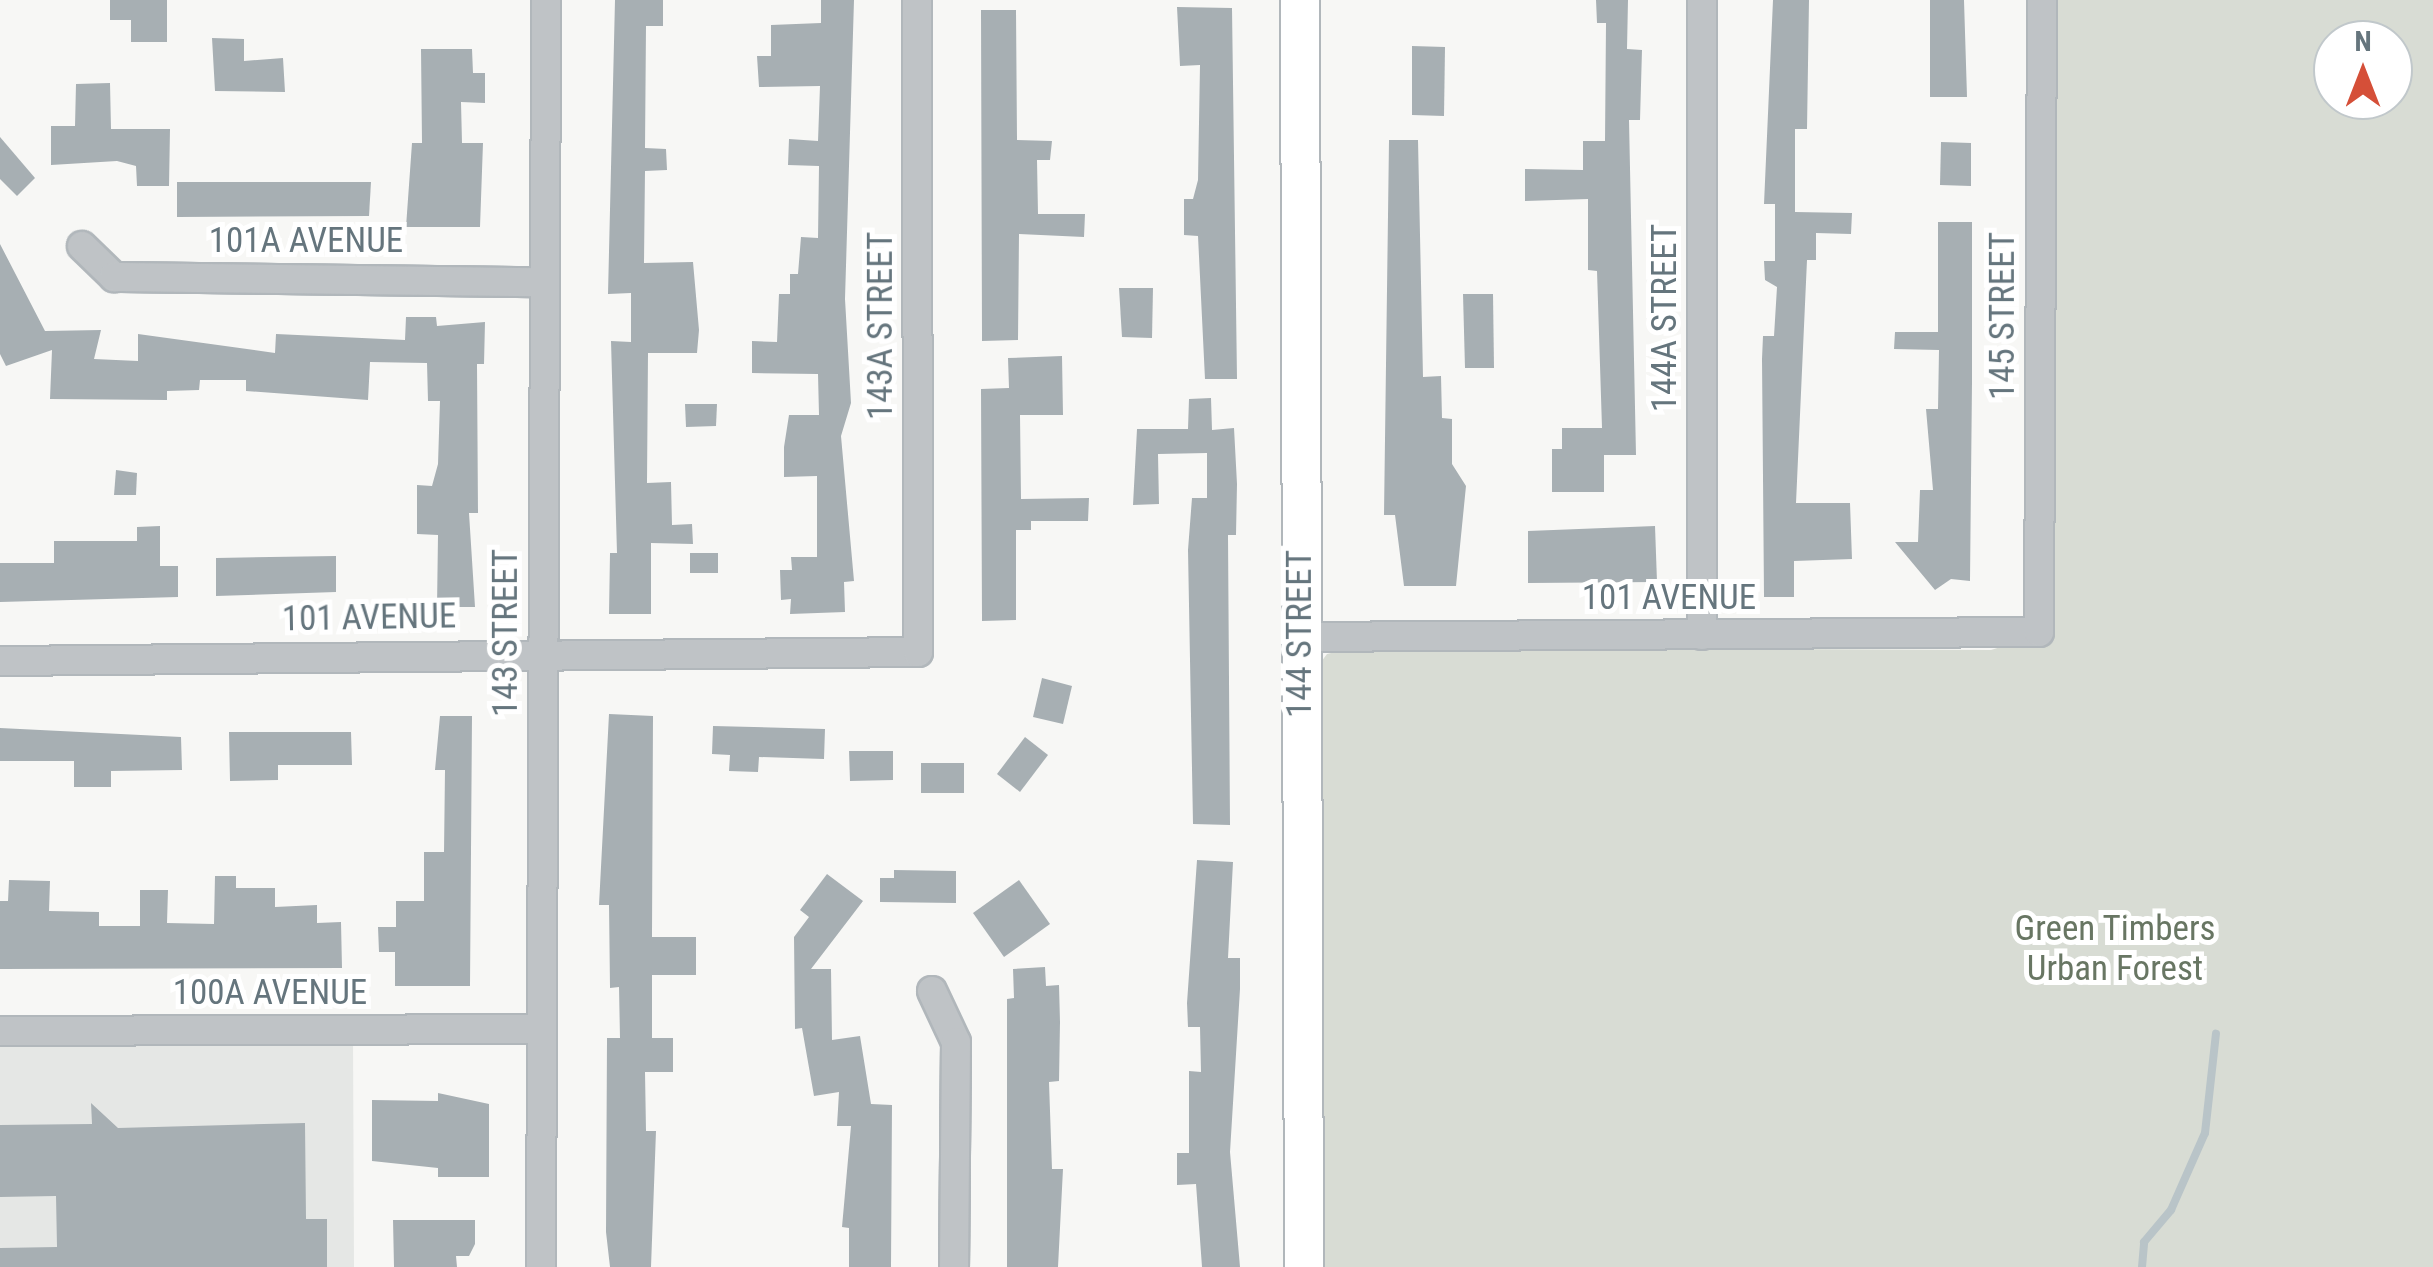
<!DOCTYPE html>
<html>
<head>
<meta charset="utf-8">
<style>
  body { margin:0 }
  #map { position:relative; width:2433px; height:1267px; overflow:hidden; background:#f7f7f5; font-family:"Roboto Condensed",sans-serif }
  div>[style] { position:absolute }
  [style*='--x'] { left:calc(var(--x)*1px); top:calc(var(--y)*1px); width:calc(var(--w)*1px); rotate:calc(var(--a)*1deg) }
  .built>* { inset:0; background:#e5e7e5 }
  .green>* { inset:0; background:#d8dcd4 }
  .stream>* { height:8px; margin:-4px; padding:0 4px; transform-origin:4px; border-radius:4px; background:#b9c4c8 }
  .building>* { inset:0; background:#a7afb3 }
  .roads { filter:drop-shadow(2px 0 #b1b7bb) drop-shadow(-2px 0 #b1b7bb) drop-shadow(0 2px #b1b7bb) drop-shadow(0 -2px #b1b7bb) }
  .street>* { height:28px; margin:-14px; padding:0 14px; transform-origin:14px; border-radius:14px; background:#bfc3c6 }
  .secondary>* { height:38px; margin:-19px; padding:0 19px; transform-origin:19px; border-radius:19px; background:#fff }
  span { translate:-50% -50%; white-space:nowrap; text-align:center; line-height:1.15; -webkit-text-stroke:10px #fff; paint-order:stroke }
  .street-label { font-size:35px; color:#65757d }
  .park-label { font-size:35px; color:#687663 }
  .north { position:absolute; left:2313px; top:20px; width:100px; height:100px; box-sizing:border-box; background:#fff; border:2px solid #c1c8cb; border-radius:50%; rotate:0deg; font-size:28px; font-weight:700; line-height:40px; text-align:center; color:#65757d }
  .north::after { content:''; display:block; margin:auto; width:35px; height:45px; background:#d54f38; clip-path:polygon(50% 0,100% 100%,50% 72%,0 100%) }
</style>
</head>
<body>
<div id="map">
  <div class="built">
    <div style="clip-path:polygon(353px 1035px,354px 1267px,0 1267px,0 1046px)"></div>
  </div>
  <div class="green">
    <div style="clip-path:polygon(evenodd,2041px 0,2433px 0,2433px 1267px,1319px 1267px,1318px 666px,1327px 654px,1356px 647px,1991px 650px,2026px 639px,2041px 0,2333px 40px,2393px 40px,2393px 100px,2333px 100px,2333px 40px)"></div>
  </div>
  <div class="stream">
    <div style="--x:2142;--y:1267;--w:25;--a:-85"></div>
    <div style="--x:2144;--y:1242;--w:42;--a:-49.8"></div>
    <div style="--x:2171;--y:1210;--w:84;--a:-66.2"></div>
    <div style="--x:2205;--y:1133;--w:100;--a:-83.7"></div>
  </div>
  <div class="building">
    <div style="clip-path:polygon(110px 0,167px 0,167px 42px,131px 42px,131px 20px,110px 20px)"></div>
    <div style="clip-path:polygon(615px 0,663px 0,663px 26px,646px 26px,645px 148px,666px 149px,667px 170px,645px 171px,644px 263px,693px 262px,699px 330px,697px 353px,648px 353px,647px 483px,671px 482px,672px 525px,692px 524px,693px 544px,651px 543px,651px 614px,609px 614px,610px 553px,617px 553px,611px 341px,631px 342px,631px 293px,608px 294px)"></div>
    <div style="clip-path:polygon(821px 0,854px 0,845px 299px,851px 403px,841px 436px,854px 581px,844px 582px,845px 612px,790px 614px,791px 599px,781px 600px,780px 570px,792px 570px,791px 557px,817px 557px,817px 476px,784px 477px,784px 447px,789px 415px,819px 415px,818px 374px,752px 373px,752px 341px,777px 342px,779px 294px,790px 294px,790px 274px,798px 274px,801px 237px,818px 238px,819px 166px,788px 165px,789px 139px,818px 141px,820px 86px,759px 87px,757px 56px,771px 56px,771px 25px,821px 23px)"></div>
    <div style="clip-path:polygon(1596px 0,1628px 0,1627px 49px,1642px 50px,1640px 120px,1629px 120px,1636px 455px,1604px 455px,1604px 492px,1552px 492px,1552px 449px,1562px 449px,1562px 428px,1602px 428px,1597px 271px,1588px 270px,1588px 199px,1525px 201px,1525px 169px,1583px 170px,1583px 141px,1605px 141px,1606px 23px,1597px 23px)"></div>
    <div style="clip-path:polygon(1773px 0,1809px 0,1807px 129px,1795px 129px,1795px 212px,1852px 213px,1851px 234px,1816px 233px,1816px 260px,1807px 260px,1796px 503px,1850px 503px,1852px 559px,1794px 561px,1794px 597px,1764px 597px,1762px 359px,1763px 336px,1774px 336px,1777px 287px,1765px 280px,1764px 261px,1775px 261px,1775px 204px,1764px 204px)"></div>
    <div style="clip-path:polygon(1930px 0,1964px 0,1967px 97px,1930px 97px)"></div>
    <div style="clip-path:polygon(1177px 7px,1232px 8px,1237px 379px,1205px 379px,1198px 236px,1184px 235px,1184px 199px,1193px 199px,1198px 180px,1200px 65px,1180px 66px)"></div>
    <div style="clip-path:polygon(981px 10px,1016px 10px,1017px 140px,1052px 141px,1050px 160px,1037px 160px,1038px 214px,1085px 214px,1084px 237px,1019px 234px,1018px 340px,982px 341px)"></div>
    <div style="clip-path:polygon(212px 38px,244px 39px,244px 61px,283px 58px,285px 92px,215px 91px)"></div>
    <div style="clip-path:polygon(1412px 46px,1445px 47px,1444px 116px,1412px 115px)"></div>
    <div style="clip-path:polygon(421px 49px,472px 49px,473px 73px,485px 73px,485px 103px,461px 102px,462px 143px,483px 143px,480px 227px,406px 227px,412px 143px,422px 143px)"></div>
    <div style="clip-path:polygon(110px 83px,111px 129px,170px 129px,169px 186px,137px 186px,136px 166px,117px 161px,51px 165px,51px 126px,75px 126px,76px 84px)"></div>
    <div style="clip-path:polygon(0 137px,35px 178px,17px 196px,0 179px)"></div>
    <div style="clip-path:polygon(1389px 140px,1418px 140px,1423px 377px,1441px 376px,1442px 418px,1452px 419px,1452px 464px,1466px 486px,1456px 586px,1404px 586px,1395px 515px,1384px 515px)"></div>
    <div style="clip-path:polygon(1941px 142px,1971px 143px,1971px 186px,1940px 185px)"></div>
    <div style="clip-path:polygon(177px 182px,371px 182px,369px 216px,177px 217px)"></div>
    <div style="clip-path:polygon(1938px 222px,1972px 222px,1972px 382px,1970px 581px,1951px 579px,1935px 590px,1895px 542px,1918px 542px,1920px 490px,1933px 490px,1926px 409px,1938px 409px,1939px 350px,1894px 349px,1895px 332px,1938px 332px)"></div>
    <div style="clip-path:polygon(0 244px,45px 331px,101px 330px,94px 359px,138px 361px,138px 334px,275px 353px,276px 334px,405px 340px,406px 317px,436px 317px,437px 326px,485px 322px,484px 364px,477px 364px,478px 513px,469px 513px,475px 607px,437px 607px,438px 535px,417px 534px,417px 485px,432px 486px,438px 464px,440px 401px,428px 401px,427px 363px,370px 362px,368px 400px,246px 391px,246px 380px,200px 380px,199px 390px,167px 391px,167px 400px,50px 399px,52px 350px,6px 366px,0 354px)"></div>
    <div style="clip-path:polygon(1119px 288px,1153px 288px,1152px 338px,1122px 337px)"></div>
    <div style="clip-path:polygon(1463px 294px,1493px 294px,1494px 368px,1465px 368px)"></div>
    <div style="clip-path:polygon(1062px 356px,1063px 415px,1020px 415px,1021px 499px,1089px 498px,1088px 521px,1031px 521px,1031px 530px,1016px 530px,1016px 620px,982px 621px,981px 389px,1009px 388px,1008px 358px)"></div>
    <div style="clip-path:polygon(1211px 398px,1212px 430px,1234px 428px,1237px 484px,1236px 535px,1228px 535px,1230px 825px,1193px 824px,1188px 550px,1192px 498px,1207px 498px,1207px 453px,1158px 454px,1159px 504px,1133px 505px,1137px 429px,1188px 429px,1189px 399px)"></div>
    <div style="clip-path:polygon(685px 404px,717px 404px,716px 426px,686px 427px)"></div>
    <div style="clip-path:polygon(116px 470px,137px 473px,136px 495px,114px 495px)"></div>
    <div style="clip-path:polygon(160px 526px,160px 566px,178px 566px,178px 597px,0 602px,0 563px,54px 563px,54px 541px,137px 541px,137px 527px)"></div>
    <div style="clip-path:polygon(1655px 526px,1657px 582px,1528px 583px,1528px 531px)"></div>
    <div style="clip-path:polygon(690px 553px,718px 553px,718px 573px,690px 573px)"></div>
    <div style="clip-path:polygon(336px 556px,336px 592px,216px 596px,216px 558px)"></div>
    <div style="clip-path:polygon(1042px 678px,1072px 686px,1063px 724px,1033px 717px)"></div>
    <div style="clip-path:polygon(609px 714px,653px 716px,652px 937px,696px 937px,696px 975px,652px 975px,652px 1038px,673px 1038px,673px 1072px,645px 1072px,646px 1131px,656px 1131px,651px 1267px,610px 1267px,606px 1232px,607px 1038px,620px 1038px,619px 987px,610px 988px,609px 905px,599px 905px)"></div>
    <div style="clip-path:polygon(440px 716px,472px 716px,470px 986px,395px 986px,395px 952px,379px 952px,378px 927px,396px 927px,396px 901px,424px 901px,424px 852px,444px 852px,445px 770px,435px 770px)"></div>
    <div style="clip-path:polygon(713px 726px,825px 729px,824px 759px,759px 757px,758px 772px,729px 771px,730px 755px,712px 754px)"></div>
    <div style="clip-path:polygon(0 728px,181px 737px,182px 770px,111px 771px,111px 787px,74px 787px,74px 761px,0 761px)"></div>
    <div style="clip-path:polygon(229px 732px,351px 732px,352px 765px,278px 765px,278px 780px,230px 781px)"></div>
    <div style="clip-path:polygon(1025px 737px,1048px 755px,1020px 792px,997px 774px)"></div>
    <div style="clip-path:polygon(849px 751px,893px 751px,893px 780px,850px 781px)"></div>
    <div style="clip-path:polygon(921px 763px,964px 763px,964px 793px,921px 793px)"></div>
    <div style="clip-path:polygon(1197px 860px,1233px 862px,1228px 958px,1240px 958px,1240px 989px,1230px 1152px,1240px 1267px,1202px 1267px,1196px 1184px,1177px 1185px,1177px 1153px,1189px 1153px,1189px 1071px,1201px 1072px,1200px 1027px,1188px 1027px,1187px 1003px)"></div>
    <div style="clip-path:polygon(894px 870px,956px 871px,956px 903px,880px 902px,880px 878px,894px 878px)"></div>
    <div style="clip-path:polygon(827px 874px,863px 901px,811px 969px,831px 969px,832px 1040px,860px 1036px,871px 1104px,892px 1105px,891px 1267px,849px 1267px,849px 1228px,842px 1227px,851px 1126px,837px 1126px,839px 1092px,814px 1096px,802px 1028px,795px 1029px,794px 937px,809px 917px,800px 910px)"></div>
    <div style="clip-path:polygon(215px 876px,236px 876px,236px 888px,275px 888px,275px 907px,317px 905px,317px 923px,341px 922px,342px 968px,0 969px,0 901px,8px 901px,9px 880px,50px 881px,49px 911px,99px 912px,99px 926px,140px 926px,140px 890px,168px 890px,167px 923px,214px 924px)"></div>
    <div style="clip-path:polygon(1019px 880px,1050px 924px,1004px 957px,973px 913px)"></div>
    <div style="clip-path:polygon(1045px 967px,1046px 986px,1059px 985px,1060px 1022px,1059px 1081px,1049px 1082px,1052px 1169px,1063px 1169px,1058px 1267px,1007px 1267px,1007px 999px,1014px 998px,1013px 969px)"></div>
    <div style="clip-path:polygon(438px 1093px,489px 1104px,489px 1177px,438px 1177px,438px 1168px,372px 1161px,372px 1100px,438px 1101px)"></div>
    <div style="clip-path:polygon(91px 1103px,118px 1128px,305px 1123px,306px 1219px,327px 1219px,327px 1267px,0 1267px,0 1248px,57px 1247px,56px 1196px,0 1197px,0 1125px,92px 1124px)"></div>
    <div style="clip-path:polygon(393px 1220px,475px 1220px,475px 1244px,469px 1256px,456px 1256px,457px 1267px,394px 1267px)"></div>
  </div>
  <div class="roads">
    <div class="street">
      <div style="--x:82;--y:246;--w:45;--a:44.1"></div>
      <div style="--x:114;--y:277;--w:428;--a:0.7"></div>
      <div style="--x:1702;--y:635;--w:635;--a:-90"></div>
      <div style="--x:1299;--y:637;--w:740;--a:-0.39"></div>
      <div style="--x:2039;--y:632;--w:632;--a:-89.73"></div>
      <div style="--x:0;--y:661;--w:918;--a:-0.56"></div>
      <div style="--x:918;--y:652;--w:652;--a:-90.09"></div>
      <div style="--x:932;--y:991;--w:56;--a:64.8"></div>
      <div style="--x:956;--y:1042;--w:225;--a:90.5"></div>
      <div style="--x:0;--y:1031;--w:540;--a:-0.21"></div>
      <div style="--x:541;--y:1267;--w:1267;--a:-89.77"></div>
    </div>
    <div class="secondary">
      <div style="--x:1300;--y:0;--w:1267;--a:89.82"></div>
    </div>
  </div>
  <div class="street-label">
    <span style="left:306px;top:241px">101A AVENUE</span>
    <span style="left:2003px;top:316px;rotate:-90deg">145 STREET</span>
    <span style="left:1665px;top:318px;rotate:-90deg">144A STREET</span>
    <span style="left:881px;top:326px;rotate:-90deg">143A STREET</span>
    <span style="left:1669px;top:598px">101 AVENUE</span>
    <span style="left:369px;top:618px;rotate:-1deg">101 AVENUE</span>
    <span style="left:506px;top:633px;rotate:-90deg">143 STREET</span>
    <span style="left:1300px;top:634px;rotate:-90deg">144 STREET</span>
    <span style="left:270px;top:993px">100A AVENUE</span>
  </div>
  <div class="park-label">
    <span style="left:2115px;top:949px">Green Timbers<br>Urban Forest</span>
  </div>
  <div class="north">N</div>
</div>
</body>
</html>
